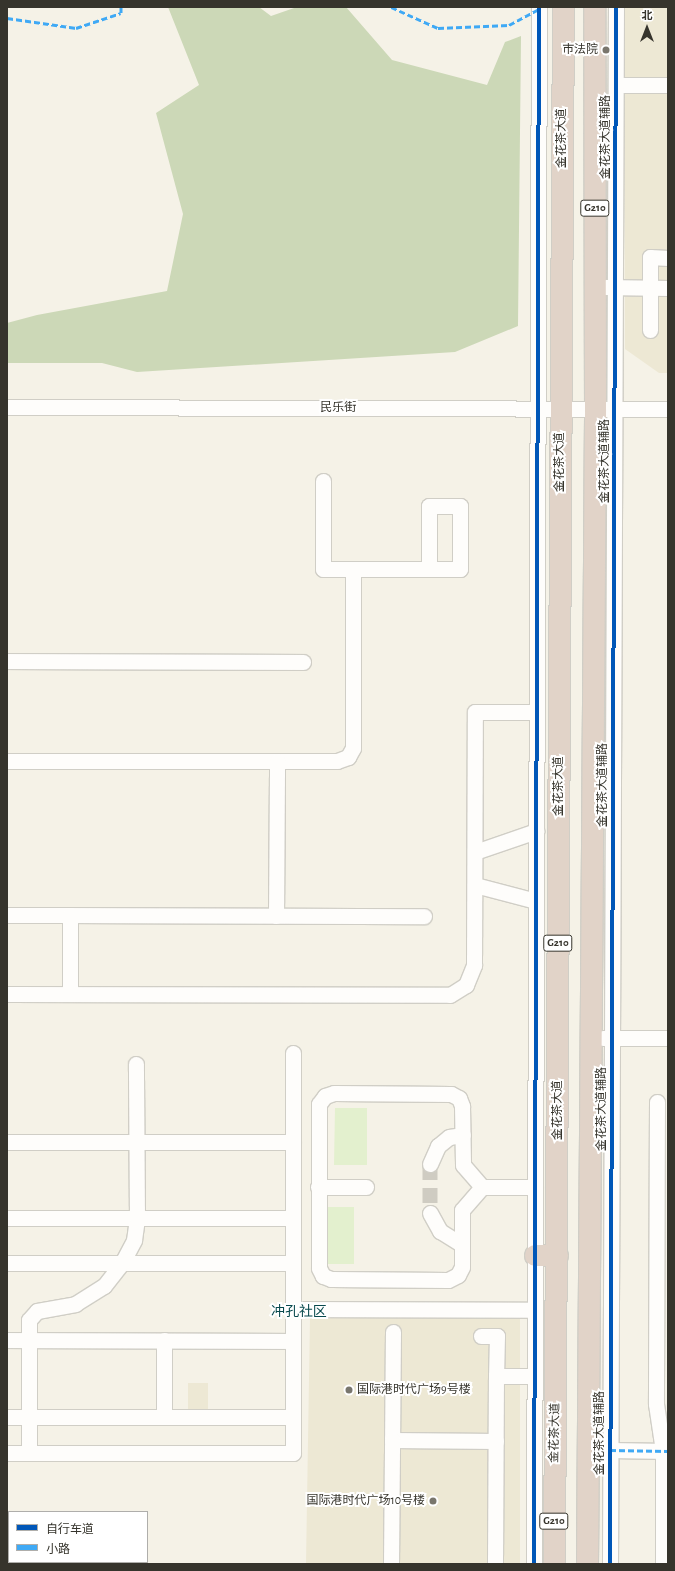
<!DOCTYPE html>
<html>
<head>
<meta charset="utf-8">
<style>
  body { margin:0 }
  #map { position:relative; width:675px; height:1571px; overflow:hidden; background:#f5f2e7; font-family:"Alegreya Sans","Noto Sans SC",sans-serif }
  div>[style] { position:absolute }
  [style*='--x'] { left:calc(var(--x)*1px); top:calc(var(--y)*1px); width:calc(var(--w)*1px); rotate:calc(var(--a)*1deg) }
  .built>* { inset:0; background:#ede8d4 }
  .green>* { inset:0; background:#e3f0ce }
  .forest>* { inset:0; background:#ccd8b7 }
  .minor-tunnel>* { height:15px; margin-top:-7.5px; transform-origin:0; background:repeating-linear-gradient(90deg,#cfccc2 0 15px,transparent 0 23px) }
  .roads { filter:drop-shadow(1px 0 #d0cec6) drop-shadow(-1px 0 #d0cec6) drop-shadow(0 1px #d0cec6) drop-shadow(0 -1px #d0cec6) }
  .minor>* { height:15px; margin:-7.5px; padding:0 7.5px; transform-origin:7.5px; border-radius:7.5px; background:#fefdfb }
  .highway>* { height:21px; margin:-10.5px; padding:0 10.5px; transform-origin:10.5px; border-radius:10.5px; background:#e1d3c8 }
  .quiet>* { height:3px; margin-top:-1.5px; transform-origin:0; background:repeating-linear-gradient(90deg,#3fa9f5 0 6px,transparent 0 9px) }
  .cycleway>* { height:4px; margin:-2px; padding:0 2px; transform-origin:2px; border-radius:2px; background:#0057b8 }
  .dots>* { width:11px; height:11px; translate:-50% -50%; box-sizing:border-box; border:2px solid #fff; border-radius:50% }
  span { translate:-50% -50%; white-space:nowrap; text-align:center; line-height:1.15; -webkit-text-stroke:4px #fff; paint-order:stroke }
  .shield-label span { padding:1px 3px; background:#fff; border:1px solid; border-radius:3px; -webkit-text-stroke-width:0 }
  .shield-label { font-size:11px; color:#36342c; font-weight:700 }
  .poi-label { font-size:12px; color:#36342c }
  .right { translate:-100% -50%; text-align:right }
  .left { translate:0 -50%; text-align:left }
  .street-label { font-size:12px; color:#36342c }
  .quarter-label { font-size:14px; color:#08494d }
  .frame { position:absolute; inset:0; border:8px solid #36342c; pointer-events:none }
  .legend { position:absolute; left:8px; top:1511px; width:140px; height:52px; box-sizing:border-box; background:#fff; border:1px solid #afaeab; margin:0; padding:5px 7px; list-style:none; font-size:12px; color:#36342c }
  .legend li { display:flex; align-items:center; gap:8px; height:20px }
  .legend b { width:20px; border:1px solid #afaeab }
  .north { position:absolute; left:627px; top:8px; width:40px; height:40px; -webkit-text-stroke:3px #fff; paint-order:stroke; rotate:0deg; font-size:11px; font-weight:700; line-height:16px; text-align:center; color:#36342c }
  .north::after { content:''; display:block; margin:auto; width:14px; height:18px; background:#36342c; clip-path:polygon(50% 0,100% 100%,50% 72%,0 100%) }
</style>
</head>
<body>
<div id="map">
  <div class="built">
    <div style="clip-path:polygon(624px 7px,668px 7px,668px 373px,659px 373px,625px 349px)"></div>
    <div style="clip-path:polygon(310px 1318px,520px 1318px,520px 1564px,306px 1564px)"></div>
    <div style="clip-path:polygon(188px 1383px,208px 1383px,208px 1412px,188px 1412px)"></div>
  </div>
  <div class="green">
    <div style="clip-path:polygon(335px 1108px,367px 1108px,367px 1165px,334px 1165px)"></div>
    <div style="clip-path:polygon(322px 1207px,354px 1207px,354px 1264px,322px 1264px)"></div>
  </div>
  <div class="forest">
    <div style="clip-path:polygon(168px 7px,259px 7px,271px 16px,297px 7px,346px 7px,392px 60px,487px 85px,505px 42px,521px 36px,518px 326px,455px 352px,137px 372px,102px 363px,7px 363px,7px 323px,37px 315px,167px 291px,183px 214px,156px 113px,199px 85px)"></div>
  </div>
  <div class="minor-tunnel">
    <div style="--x:430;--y:1164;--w:49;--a:90"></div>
  </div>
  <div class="roads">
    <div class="minor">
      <div style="--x:616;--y:85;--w:52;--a:0"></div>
      <div style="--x:606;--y:287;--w:62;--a:0.9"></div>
      <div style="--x:650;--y:330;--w:73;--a:-90"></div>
      <div style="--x:650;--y:257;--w:18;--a:3"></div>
      <div style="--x:7;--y:407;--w:661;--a:0.17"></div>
      <div style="--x:323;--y:481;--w:88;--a:90"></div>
      <div style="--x:323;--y:569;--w:137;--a:0"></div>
      <div style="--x:460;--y:569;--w:63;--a:-90"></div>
      <div style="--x:460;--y:506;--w:31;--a:180"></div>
      <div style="--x:429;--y:506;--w:63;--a:90"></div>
      <div style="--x:7;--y:661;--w:296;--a:0.2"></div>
      <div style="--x:7;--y:761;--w:330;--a:0"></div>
      <div style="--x:337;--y:761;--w:12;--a:-20"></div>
      <div style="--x:348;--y:757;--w:10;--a:-61"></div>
      <div style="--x:353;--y:748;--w:179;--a:-90"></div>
      <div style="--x:475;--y:852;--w:65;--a:-19"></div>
      <div style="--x:475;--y:885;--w:63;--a:14.7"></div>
      <div style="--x:7;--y:915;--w:63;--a:0"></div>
      <div style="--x:70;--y:915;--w:79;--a:90"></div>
      <div style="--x:70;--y:915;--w:354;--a:0.2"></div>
      <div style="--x:276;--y:916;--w:155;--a:-89.6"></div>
      <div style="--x:7;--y:994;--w:443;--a:0.1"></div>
      <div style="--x:450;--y:995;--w:19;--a:-32"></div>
      <div style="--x:466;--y:985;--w:22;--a:-68"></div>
      <div style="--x:474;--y:965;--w:253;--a:-89.8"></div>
      <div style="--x:475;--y:712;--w:62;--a:0"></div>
      <div style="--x:603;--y:1038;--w:65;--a:0"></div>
      <div style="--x:334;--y:1093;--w:117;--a:0.5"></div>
      <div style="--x:451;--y:1094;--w:9;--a:27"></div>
      <div style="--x:459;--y:1098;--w:9;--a:69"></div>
      <div style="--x:462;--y:1106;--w:59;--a:89"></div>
      <div style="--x:463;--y:1165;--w:29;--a:49"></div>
      <div style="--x:482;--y:1187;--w:30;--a:131"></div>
      <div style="--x:462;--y:1210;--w:57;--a:90"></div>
      <div style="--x:462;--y:1267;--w:9;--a:117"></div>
      <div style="--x:458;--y:1275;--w:11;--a:153"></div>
      <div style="--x:448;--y:1280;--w:117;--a:-179.5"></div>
      <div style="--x:331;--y:1279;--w:9;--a:-159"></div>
      <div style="--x:323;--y:1276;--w:9;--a:-117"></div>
      <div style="--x:319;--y:1268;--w:164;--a:-90"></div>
      <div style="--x:319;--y:1104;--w:10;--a:-53"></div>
      <div style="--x:325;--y:1096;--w:9;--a:-18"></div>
      <div style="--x:657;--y:1102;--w:302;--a:90.2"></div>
      <div style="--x:656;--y:1404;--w:48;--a:81.5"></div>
      <div style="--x:663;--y:1451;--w:113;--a:90"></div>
      <div style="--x:7;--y:1142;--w:286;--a:0"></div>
      <div style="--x:430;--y:1164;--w:20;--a:-66"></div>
      <div style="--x:438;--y:1146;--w:14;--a:-39"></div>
      <div style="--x:449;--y:1137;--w:14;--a:-8"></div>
      <div style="--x:318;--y:1187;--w:48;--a:0"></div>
      <div style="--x:482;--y:1187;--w:53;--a:0"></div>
      <div style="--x:430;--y:1213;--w:21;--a:61"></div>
      <div style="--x:440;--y:1231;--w:25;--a:32"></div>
      <div style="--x:7;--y:1218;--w:286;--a:0"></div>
      <div style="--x:7;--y:1263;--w:286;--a:0"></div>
      <div style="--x:293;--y:1309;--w:242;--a:0.2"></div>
      <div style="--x:393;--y:1332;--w:108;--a:90.5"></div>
      <div style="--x:392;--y:1440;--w:104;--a:0.6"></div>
      <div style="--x:481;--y:1336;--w:16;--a:0"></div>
      <div style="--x:497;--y:1336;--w:40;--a:91.4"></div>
      <div style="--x:496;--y:1376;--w:39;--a:0"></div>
      <div style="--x:7;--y:1340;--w:286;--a:0.2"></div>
      <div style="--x:164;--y:1340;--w:77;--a:90"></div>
      <div style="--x:7;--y:1417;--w:286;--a:0"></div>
      <div style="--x:610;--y:1450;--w:58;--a:1"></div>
      <div style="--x:7;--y:1453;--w:286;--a:0"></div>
      <div style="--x:293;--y:1453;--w:400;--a:-90"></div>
      <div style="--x:29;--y:1453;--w:133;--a:-90"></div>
      <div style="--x:29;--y:1320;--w:12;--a:-48"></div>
      <div style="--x:37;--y:1311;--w:39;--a:-10"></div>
      <div style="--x:75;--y:1304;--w:34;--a:-32"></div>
      <div style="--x:104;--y:1286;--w:29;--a:-52"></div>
      <div style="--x:122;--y:1263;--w:26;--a:-62"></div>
      <div style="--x:134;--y:1240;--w:22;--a:-82"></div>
      <div style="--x:137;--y:1218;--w:154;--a:-90.4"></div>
      <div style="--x:391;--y:1564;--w:124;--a:-89.5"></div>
      <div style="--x:495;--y:1564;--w:188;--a:-89.7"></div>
      <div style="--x:534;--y:1564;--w:1557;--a:-89.82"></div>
      <div style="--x:610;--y:1564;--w:1557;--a:-89.78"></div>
    </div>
    <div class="highway">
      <div style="--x:535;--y:1255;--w:22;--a:0"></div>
      <div style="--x:554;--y:1564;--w:1557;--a:-89.67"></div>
      <div style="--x:587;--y:1564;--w:1155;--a:-89.6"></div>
      <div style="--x:595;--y:409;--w:402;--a:-90.1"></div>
    </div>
  </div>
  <div class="quiet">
    <div style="--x:391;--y:7;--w:51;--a:24.1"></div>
    <div style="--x:438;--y:28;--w:71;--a:-2.4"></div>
    <div style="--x:509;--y:25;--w:34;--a:-28"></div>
    <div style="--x:7;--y:18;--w:70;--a:8.2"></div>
    <div style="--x:76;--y:28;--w:47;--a:-18.4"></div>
    <div style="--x:121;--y:13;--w:6;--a:-90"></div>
    <div style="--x:610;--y:1450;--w:58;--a:1"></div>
  </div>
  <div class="cycleway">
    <div style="--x:534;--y:1564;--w:1557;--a:-89.82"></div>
    <div style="--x:610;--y:1564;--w:1557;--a:-89.78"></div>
  </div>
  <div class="dots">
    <div style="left:606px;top:50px;background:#79766d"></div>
    <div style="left:349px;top:1390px;background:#79766d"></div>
    <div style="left:433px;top:1501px;background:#79766d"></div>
  </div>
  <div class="shield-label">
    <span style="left:595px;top:208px">G210</span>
    <span style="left:558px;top:943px">G210</span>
    <span style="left:554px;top:1521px">G210</span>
  </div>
  <div class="poi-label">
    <span class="right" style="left:598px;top:50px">巿法院</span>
    <span class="left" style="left:357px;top:1390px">国际港时代广场9号楼</span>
    <span class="right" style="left:425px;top:1501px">国际港时代广场10号楼</span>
  </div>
  <div class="street-label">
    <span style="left:606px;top:137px;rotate:-90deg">金花茶大道辅路</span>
    <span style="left:562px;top:138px;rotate:-90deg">金花茶大道</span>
    <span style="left:338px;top:408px">民乐街</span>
    <span style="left:605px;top:461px;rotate:-90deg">金花茶大道辅路</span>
    <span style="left:560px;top:462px;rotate:-90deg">金花茶大道</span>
    <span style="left:603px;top:785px;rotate:-90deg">金花茶大道辅路</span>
    <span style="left:559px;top:786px;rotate:-90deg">金花茶大道</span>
    <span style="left:602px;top:1109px;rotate:-90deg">金花茶大道辅路</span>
    <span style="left:558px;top:1110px;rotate:-90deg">金花茶大道</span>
    <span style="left:555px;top:1433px;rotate:-89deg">金花茶大道</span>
    <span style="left:600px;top:1433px;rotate:-90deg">金花茶大道辅路</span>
  </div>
  <div class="quarter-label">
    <span style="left:299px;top:1312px">冲孔社区</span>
  </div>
  <div class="frame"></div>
  <ul class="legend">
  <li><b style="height:5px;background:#0057b8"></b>自行车道</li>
  <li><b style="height:5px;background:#3fa9f5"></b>小路</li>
  </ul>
  <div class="north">北</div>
</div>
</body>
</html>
